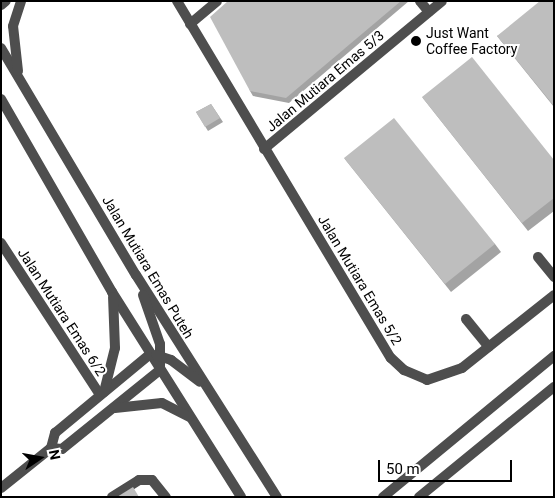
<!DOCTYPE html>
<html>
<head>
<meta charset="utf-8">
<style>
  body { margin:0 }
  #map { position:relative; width:555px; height:498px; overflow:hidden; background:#fff; font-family:Roboto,sans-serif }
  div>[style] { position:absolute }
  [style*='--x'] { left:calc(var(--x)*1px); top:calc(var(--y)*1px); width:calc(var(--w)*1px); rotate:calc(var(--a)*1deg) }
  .service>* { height:10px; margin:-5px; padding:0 5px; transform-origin:5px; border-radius:5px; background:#4e4e4e }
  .minor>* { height:10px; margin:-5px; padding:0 5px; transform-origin:5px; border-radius:5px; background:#4e4e4e }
  .tertiary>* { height:10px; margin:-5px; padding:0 5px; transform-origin:5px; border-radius:5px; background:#4e4e4e }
  .wall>* { inset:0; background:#a3a3a3 }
  .building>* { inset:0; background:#bebebe }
  .dots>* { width:14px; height:14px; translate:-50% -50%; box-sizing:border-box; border:2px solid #fff; border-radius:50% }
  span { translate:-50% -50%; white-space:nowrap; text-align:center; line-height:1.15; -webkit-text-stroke:4px #fff; paint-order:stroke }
  .poi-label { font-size:14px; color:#000 }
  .left { translate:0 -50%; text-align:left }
  .street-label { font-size:14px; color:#000 }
  .frame { position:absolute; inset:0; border:2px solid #000; pointer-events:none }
  .north { position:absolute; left:15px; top:433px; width:50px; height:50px; -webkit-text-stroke:4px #fff; paint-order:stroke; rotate:78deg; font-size:14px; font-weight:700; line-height:20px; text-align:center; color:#000 }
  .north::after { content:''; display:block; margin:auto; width:18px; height:22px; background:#000; clip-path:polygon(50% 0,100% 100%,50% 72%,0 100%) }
  .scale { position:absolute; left:378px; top:460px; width:134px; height:22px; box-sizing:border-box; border:2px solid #000; border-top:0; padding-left:6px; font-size:15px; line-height:18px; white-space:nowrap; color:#000; -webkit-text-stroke:4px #fff; paint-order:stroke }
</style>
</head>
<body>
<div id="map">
  <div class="service">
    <div style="--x:420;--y:1;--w:14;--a:51"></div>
    <div style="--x:190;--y:24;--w:35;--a:-40"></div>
    <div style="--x:538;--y:257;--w:26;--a:51"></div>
    <div style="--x:466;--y:319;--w:36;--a:51"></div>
    <div style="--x:112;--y:497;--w:32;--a:-32"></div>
    <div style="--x:139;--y:480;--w:13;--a:0"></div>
    <div style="--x:152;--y:480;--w:22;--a:51"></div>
  </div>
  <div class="minor">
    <div style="--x:177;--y:1;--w:416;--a:59.1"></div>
    <div style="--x:391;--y:358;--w:18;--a:43"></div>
    <div style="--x:404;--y:370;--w:25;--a:23"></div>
    <div style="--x:427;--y:380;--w:37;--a:-19"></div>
    <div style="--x:462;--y:368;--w:117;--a:-38.4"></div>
    <div style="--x:1;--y:5;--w:6;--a:-39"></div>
    <div style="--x:264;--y:149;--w:231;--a:-39.7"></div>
    <div style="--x:1;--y:243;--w:181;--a:56.9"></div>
    <div style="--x:51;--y:448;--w:11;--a:5"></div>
    <div style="--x:62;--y:449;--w:126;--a:-38.9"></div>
    <div style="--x:1;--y:488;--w:64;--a:-38.7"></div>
    <div style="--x:51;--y:448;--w:16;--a:-75"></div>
    <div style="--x:55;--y:433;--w:124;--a:-39.7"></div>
  </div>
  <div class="tertiary">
    <div style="--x:1;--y:48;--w:264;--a:59.3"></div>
    <div style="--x:136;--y:275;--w:263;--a:57.6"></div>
    <div style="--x:18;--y:71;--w:45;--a:-96.3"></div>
    <div style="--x:13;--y:26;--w:26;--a:-72"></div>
    <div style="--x:1;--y:99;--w:223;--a:60.1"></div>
    <div style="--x:112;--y:292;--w:242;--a:57.8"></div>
    <div style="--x:143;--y:295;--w:52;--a:70.9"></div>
    <div style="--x:160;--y:344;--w:26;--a:90"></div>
    <div style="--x:156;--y:355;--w:16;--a:18"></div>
    <div style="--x:171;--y:360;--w:36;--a:37"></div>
    <div style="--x:104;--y:392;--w:45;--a:-76"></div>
    <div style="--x:115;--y:348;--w:51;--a:-92.2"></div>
    <div style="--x:115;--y:408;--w:47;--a:-6.1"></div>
    <div style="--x:162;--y:403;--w:30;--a:27"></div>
    <div style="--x:383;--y:497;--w:222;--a:-39.5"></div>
    <div style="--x:419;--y:497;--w:174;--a:-39.2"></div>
  </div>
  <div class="wall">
    <div style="clip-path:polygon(228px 1px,409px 1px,289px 103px,253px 96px,250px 91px)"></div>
    <div style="clip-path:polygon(554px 4px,554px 107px,497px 36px)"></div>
    <div style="clip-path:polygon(422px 97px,554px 160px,554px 211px,528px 231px)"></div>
    <div style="clip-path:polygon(211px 104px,223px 122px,208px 131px,196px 112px)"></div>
    <div style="clip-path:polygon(344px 158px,495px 244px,501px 252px,451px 292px)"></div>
  </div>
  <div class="building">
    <div style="clip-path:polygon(228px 1px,401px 1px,286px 98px,250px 91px,210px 17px)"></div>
    <div style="clip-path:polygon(540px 1px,552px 1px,554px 4px,554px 106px,497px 36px)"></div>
    <div style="clip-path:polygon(472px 57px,554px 160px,554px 198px,522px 223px,422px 97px)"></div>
    <div style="clip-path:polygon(211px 104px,220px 118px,205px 127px,196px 112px)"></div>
    <div style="clip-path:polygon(394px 118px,495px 244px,445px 284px,344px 158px)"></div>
    <div style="clip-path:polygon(133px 487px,139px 497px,117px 497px)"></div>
  </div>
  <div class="dots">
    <div style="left:416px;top:41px;background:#000"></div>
  </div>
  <div class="poi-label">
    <span class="left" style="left:426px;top:41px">Just Want<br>Coffee Factory</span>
  </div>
  <div class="street-label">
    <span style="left:325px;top:81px;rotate:-40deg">Jalan Mutiara Emas 5/3</span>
    <span style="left:148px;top:267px;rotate:59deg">Jalan Mutiara Emas Puteh</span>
    <span style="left:360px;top:280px;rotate:59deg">Jalan Mutiara Emas 5/2</span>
    <span style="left:62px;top:312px;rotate:57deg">Jalan Mutiara Emas 6/2</span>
  </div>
  <div class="frame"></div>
  <div class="north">N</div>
  <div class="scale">50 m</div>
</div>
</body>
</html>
